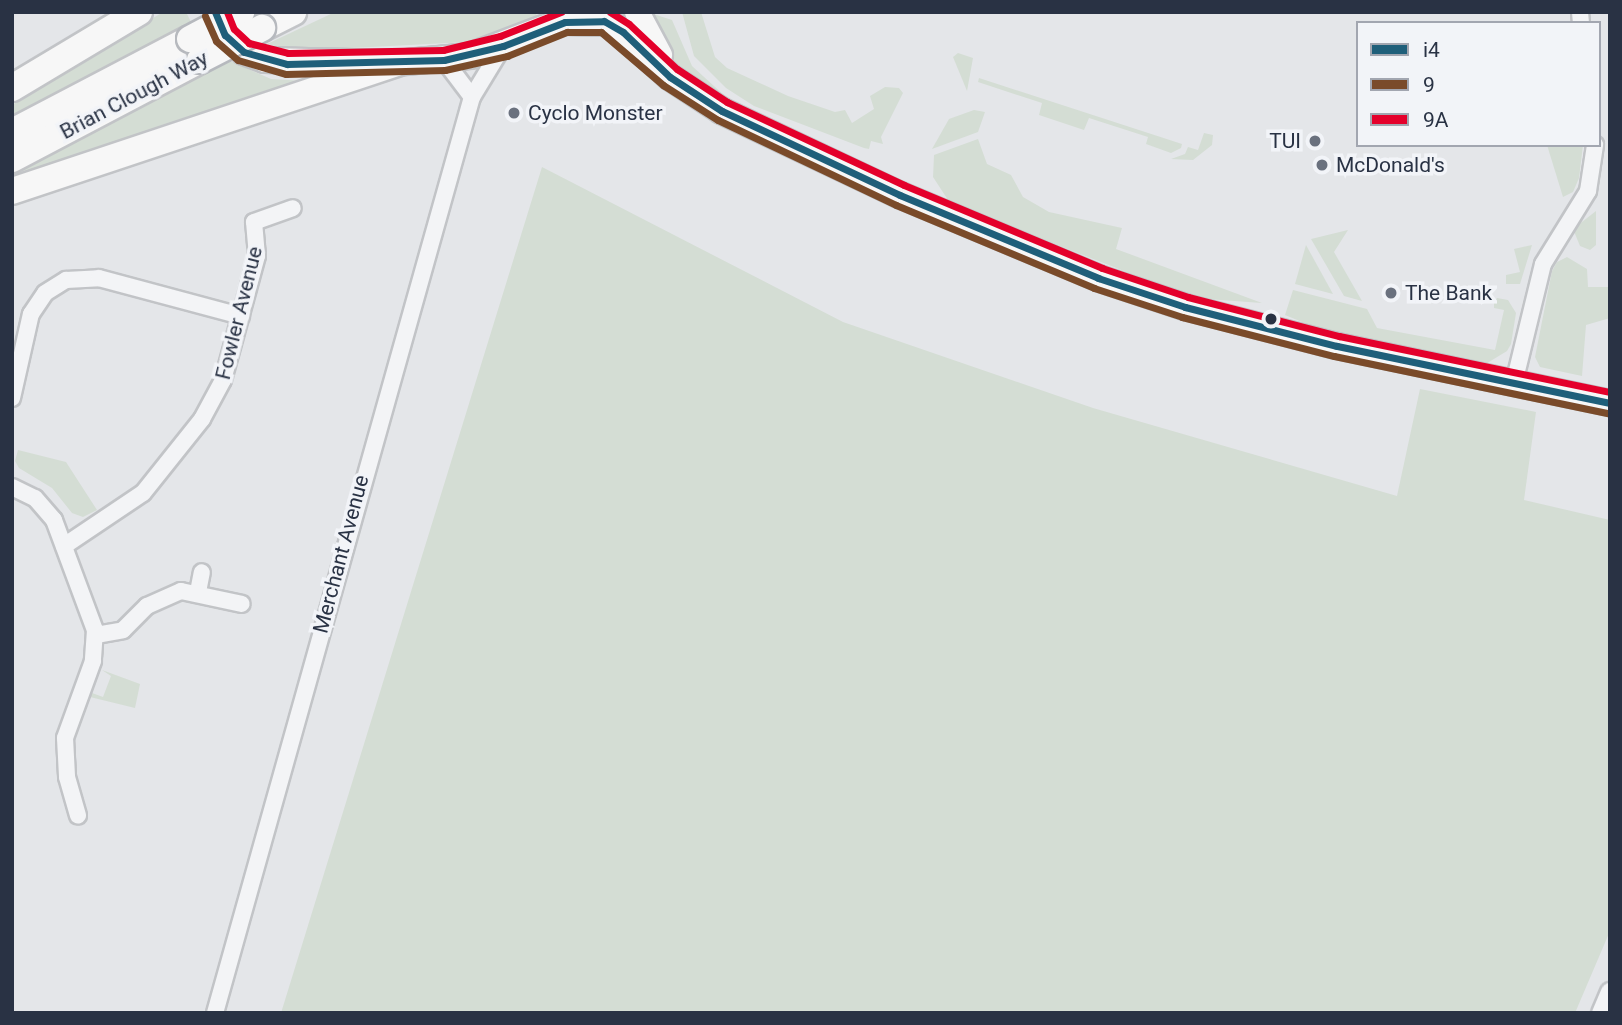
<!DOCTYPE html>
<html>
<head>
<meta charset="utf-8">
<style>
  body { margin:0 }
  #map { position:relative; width:1622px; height:1025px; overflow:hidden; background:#e4e6e9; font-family:Roboto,sans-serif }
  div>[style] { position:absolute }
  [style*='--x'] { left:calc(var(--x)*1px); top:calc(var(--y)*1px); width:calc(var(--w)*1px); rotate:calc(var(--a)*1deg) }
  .green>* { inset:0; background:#d4ddd4 }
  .roads { filter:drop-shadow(2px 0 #c2c4c7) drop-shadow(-2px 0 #c2c4c7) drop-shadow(0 2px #c2c4c7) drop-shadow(0 -2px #c2c4c7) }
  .minor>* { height:16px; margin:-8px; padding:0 8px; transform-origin:8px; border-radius:8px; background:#f3f4f6 }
  .tertiary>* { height:19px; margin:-9.5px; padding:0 9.5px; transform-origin:9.5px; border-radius:9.5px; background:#f3f4f6 }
  .primary>* { height:24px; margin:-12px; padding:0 12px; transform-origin:12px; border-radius:12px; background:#f7f7f7 }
  .trunk>* { height:26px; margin:-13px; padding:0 13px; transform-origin:13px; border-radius:13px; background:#f7f7f7 }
  .bridges { filter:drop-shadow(2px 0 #b6b9be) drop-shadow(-2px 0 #b6b9be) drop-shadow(0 2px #b6b9be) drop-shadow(0 -2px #b6b9be) }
  .trunk-bridge>* { height:26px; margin:-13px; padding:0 13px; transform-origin:13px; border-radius:13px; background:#f7f7f7 }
  .bus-1>* { height:7px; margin:-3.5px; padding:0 3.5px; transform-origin:3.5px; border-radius:3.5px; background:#1f5f7a }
  .bus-2>* { height:7px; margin:-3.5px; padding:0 3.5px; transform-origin:3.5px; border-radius:3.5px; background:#7a4b2a }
  .bus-3>* { height:7px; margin:-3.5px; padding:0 3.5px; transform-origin:3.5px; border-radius:3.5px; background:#e4002b }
  .dots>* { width:19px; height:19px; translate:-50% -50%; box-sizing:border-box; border:4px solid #f2f4f8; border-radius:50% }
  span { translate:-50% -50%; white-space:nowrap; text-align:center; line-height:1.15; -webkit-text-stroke:7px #f2f4f8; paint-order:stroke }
  .street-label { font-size:21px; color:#293244 }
  .poi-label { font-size:21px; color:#293244 }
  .left { translate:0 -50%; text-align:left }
  .right { translate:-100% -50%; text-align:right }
  .frame { position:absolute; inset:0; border:14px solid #293244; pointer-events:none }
  .legend { position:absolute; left:1356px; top:21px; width:245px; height:126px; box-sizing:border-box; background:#f2f4f8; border:2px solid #a2a6b0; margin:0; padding:9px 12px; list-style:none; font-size:21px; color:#293244 }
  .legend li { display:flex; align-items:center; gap:14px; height:35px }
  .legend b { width:35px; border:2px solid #a2a6b0 }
</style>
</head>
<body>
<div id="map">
  <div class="green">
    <div style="clip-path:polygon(163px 12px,186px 12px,191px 22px,12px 118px,12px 105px)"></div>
    <div style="clip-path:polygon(335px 12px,535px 12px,537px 16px,467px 42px,294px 51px,267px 44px)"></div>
    <div style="clip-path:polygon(647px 12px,672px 20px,692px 66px,726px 97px,713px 93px,677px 66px,666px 53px)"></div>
    <div style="clip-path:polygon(682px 12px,701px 12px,715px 57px,727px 68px,788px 96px,835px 112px,845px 110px,852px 123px,874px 109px,870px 96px,885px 87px,899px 88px,903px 93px,881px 137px,883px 144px,871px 141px,869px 149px,864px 148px,754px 106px,726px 88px,694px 56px)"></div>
    <div style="clip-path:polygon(958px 53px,973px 58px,967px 91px,953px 57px)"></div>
    <div style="clip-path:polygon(230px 61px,271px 79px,305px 81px,16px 175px,16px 169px)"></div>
    <div style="clip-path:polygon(979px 78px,1182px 144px,1181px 148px,1171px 153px,1146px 144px,1148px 137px,1089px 118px,1084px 130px,1039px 115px,1042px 103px,978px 82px)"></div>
    <div style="clip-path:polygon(974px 110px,985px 112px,978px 132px,932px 149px,949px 119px)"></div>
    <div style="clip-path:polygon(1204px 133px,1213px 135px,1212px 145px,1193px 160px,1171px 159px,1185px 154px,1188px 147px,1198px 150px)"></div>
    <div style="clip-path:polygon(978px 139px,987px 164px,1011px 175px,1023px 197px,1049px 212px,1122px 228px,1116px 249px,1262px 303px,1193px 298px,950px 203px,933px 177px,934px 155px)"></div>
    <div style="clip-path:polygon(1547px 145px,1583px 145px,1579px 178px,1573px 192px,1563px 197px)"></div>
    <div style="clip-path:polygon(542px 167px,843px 322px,1093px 408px,1397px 496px,1420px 389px,1536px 412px,1524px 500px,1610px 520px,1610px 931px,1575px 1013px,281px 1013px)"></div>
    <div style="clip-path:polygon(1596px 211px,1596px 245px,1590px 250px,1580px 246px,1573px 229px)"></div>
    <div style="clip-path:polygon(1348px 230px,1334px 252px,1362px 301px,1344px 296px,1311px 239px)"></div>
    <div style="clip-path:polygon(1306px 245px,1333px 294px,1295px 284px)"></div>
    <div style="clip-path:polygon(1532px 245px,1520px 284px,1506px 284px,1506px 275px,1520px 272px,1514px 249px)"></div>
    <div style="clip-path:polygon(1567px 257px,1587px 269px,1588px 287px,1610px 287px,1610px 318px,1586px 325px,1582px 376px,1540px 367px,1535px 357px,1552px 271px,1557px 262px)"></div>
    <div style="clip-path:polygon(1293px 290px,1367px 309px,1377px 328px,1495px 350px,1504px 310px,1494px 308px,1494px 303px,1497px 298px,1508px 300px,1516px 313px,1511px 344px,1507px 351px,1484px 365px,1324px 331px,1285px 315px)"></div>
    <div style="clip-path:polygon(18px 450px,66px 462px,97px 510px,83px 517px,72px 513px,52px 488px,19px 468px,15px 461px)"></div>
    <div style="clip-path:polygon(102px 670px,140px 684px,135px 708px,90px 697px,92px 693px,103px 697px,111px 676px)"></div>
  </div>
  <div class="roads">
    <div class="minor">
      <div style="--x:1580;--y:12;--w:11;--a:85"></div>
      <div style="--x:444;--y:60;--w:46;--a:52.9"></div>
      <div style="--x:1514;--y:383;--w:122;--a:-76.3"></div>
      <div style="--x:1543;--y:264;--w:86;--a:-58.3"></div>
      <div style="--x:1588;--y:191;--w:47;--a:-81.3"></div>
      <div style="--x:12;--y:398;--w:86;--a:-77.3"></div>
      <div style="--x:31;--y:314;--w:25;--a:-56"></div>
      <div style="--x:45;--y:293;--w:25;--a:-32"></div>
      <div style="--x:66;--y:280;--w:33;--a:-3"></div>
      <div style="--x:99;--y:278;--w:147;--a:15"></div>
      <div style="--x:12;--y:487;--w:25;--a:26"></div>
      <div style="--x:35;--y:498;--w:29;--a:49"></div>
      <div style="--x:54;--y:520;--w:117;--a:69.6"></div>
      <div style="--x:95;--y:630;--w:31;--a:94"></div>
      <div style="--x:93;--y:661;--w:82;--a:110"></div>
      <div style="--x:65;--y:738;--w:39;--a:87"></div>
      <div style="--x:67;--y:777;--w:40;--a:74"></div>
      <div style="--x:64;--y:546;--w:95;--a:-33.9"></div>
      <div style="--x:143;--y:493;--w:95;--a:-51.4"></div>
      <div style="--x:202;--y:419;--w:44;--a:-61.7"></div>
      <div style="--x:223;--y:380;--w:129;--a:-74.7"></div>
      <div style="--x:257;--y:256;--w:34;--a:-95"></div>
      <div style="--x:254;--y:222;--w:41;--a:-19.7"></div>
      <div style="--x:198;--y:592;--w:20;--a:-79"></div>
      <div style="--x:96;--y:635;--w:27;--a:-10"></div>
      <div style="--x:123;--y:630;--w:34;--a:-45"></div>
      <div style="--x:147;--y:606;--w:37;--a:-24"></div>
      <div style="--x:181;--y:591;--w:62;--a:12"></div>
      <div style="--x:215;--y:1013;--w:951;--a:-74.33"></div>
      <div style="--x:472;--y:97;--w:60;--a:-58.7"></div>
    </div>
    <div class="tertiary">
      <div style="--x:1601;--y:1013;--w:23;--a:-67"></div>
    </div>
    <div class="primary">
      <div style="--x:637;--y:12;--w:49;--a:61.9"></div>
      <div style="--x:565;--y:22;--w:45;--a:1.3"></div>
      <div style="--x:610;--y:23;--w:81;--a:42"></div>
      <div style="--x:670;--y:77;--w:62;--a:33.2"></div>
      <div style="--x:722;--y:111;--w:197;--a:25.3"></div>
      <div style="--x:900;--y:195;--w:215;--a:22.7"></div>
      <div style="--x:1098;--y:278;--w:92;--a:18.4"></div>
      <div style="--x:1185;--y:307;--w:157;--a:14.4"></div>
      <div style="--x:1337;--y:346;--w:279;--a:11.8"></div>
      <div style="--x:222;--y:29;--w:32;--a:46"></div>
      <div style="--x:244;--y:52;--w:22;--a:21"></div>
      <div style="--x:265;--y:60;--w:131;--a:1.3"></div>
      <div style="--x:396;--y:63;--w:74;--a:-5.4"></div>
      <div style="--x:470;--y:56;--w:116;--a:-20.8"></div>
    </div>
    <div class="trunk">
      <div style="--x:262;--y:28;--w:35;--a:-27"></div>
      <div style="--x:12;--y:88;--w:148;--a:-30.9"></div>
      <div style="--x:12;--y:132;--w:201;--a:-27.6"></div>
      <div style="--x:12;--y:159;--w:212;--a:-27.8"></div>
      <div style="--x:12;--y:191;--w:405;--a:-18.4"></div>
    </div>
  </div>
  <div class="bridges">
    <div class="trunk-bridge">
      <div style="--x:190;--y:39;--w:58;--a:-27.9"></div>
      <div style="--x:200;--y:60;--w:70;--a:-27.3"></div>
    </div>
  </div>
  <div class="bus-1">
    <div style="--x:215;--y:12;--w:25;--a:67"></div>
    <div style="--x:225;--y:35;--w:25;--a:42"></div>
    <div style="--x:244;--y:52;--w:45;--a:15.6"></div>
    <div style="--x:287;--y:64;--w:157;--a:-1.5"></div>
    <div style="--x:444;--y:60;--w:61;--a:-13.3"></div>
    <div style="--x:503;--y:46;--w:66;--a:-21.2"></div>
    <div style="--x:565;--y:22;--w:39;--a:-1"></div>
    <div style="--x:604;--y:21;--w:22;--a:30"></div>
    <div style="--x:623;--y:32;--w:65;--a:43.8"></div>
    <div style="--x:670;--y:77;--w:62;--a:33.2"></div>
    <div style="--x:722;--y:111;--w:197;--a:25.3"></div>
    <div style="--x:900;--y:195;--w:215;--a:22.7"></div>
    <div style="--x:1098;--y:278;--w:92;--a:18.4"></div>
    <div style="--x:1185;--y:307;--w:157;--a:14.4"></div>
    <div style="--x:1337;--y:346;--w:279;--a:11.8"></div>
  </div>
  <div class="bus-2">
    <div style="--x:205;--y:16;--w:27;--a:66"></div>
    <div style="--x:216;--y:41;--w:29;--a:41"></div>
    <div style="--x:238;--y:60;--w:50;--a:16.3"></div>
    <div style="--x:286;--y:74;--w:159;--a:-1.4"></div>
    <div style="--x:445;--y:70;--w:64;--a:-12.7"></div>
    <div style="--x:507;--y:56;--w:65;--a:-21.8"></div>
    <div style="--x:567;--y:32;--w:34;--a:0"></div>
    <div style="--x:601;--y:32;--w:82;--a:40.5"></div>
    <div style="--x:663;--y:85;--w:65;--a:32.5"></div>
    <div style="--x:718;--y:120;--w:197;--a:25.5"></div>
    <div style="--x:896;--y:205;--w:215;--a:22.7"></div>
    <div style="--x:1094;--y:288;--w:93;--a:18.2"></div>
    <div style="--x:1182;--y:317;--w:157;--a:14.4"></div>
    <div style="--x:1334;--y:356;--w:280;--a:11.8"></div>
  </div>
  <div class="bus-3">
    <div style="--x:227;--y:12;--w:18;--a:68"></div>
    <div style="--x:234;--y:29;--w:21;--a:43"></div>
    <div style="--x:249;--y:43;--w:40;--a:14.4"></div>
    <div style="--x:288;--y:53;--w:155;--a:-1.1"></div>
    <div style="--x:443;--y:50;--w:59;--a:-13.8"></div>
    <div style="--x:500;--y:36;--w:66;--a:-21.5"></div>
    <div style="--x:610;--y:12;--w:22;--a:32"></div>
    <div style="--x:629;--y:24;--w:66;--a:43.2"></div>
    <div style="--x:677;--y:69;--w:60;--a:33.4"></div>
    <div style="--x:727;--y:102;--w:195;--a:25.1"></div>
    <div style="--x:904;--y:185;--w:215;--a:22.7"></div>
    <div style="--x:1102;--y:268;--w:91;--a:18.6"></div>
    <div style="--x:1188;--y:297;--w:156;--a:14.5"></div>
    <div style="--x:1339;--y:336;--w:277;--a:11.7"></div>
  </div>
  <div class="dots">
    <div style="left:514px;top:113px;background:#6a717e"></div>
    <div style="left:1315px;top:141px;background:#6a717e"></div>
    <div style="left:1322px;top:165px;background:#6a717e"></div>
    <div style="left:1391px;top:293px;background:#6a717e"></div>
    <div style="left:1271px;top:319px;background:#293244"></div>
  </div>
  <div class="street-label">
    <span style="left:134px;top:95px;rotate:-28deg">Brian Clough Way</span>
    <span style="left:239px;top:313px;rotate:-76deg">Fowler Avenue</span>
    <span style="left:341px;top:554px;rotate:-75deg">Merchant Avenue</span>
  </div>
  <div class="poi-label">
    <span class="left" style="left:528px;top:113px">Cyclo Monster</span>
    <span class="right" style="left:1301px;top:141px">TUI</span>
    <span class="left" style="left:1336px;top:165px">McDonald's</span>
    <span class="left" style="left:1405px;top:293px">The Bank</span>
  </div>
  <div class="frame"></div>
  <ul class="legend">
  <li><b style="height:9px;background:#1f5f7a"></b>i4</li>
  <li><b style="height:9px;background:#7a4b2a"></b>9</li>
  <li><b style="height:9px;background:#e4002b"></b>9A</li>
  </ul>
</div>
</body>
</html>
